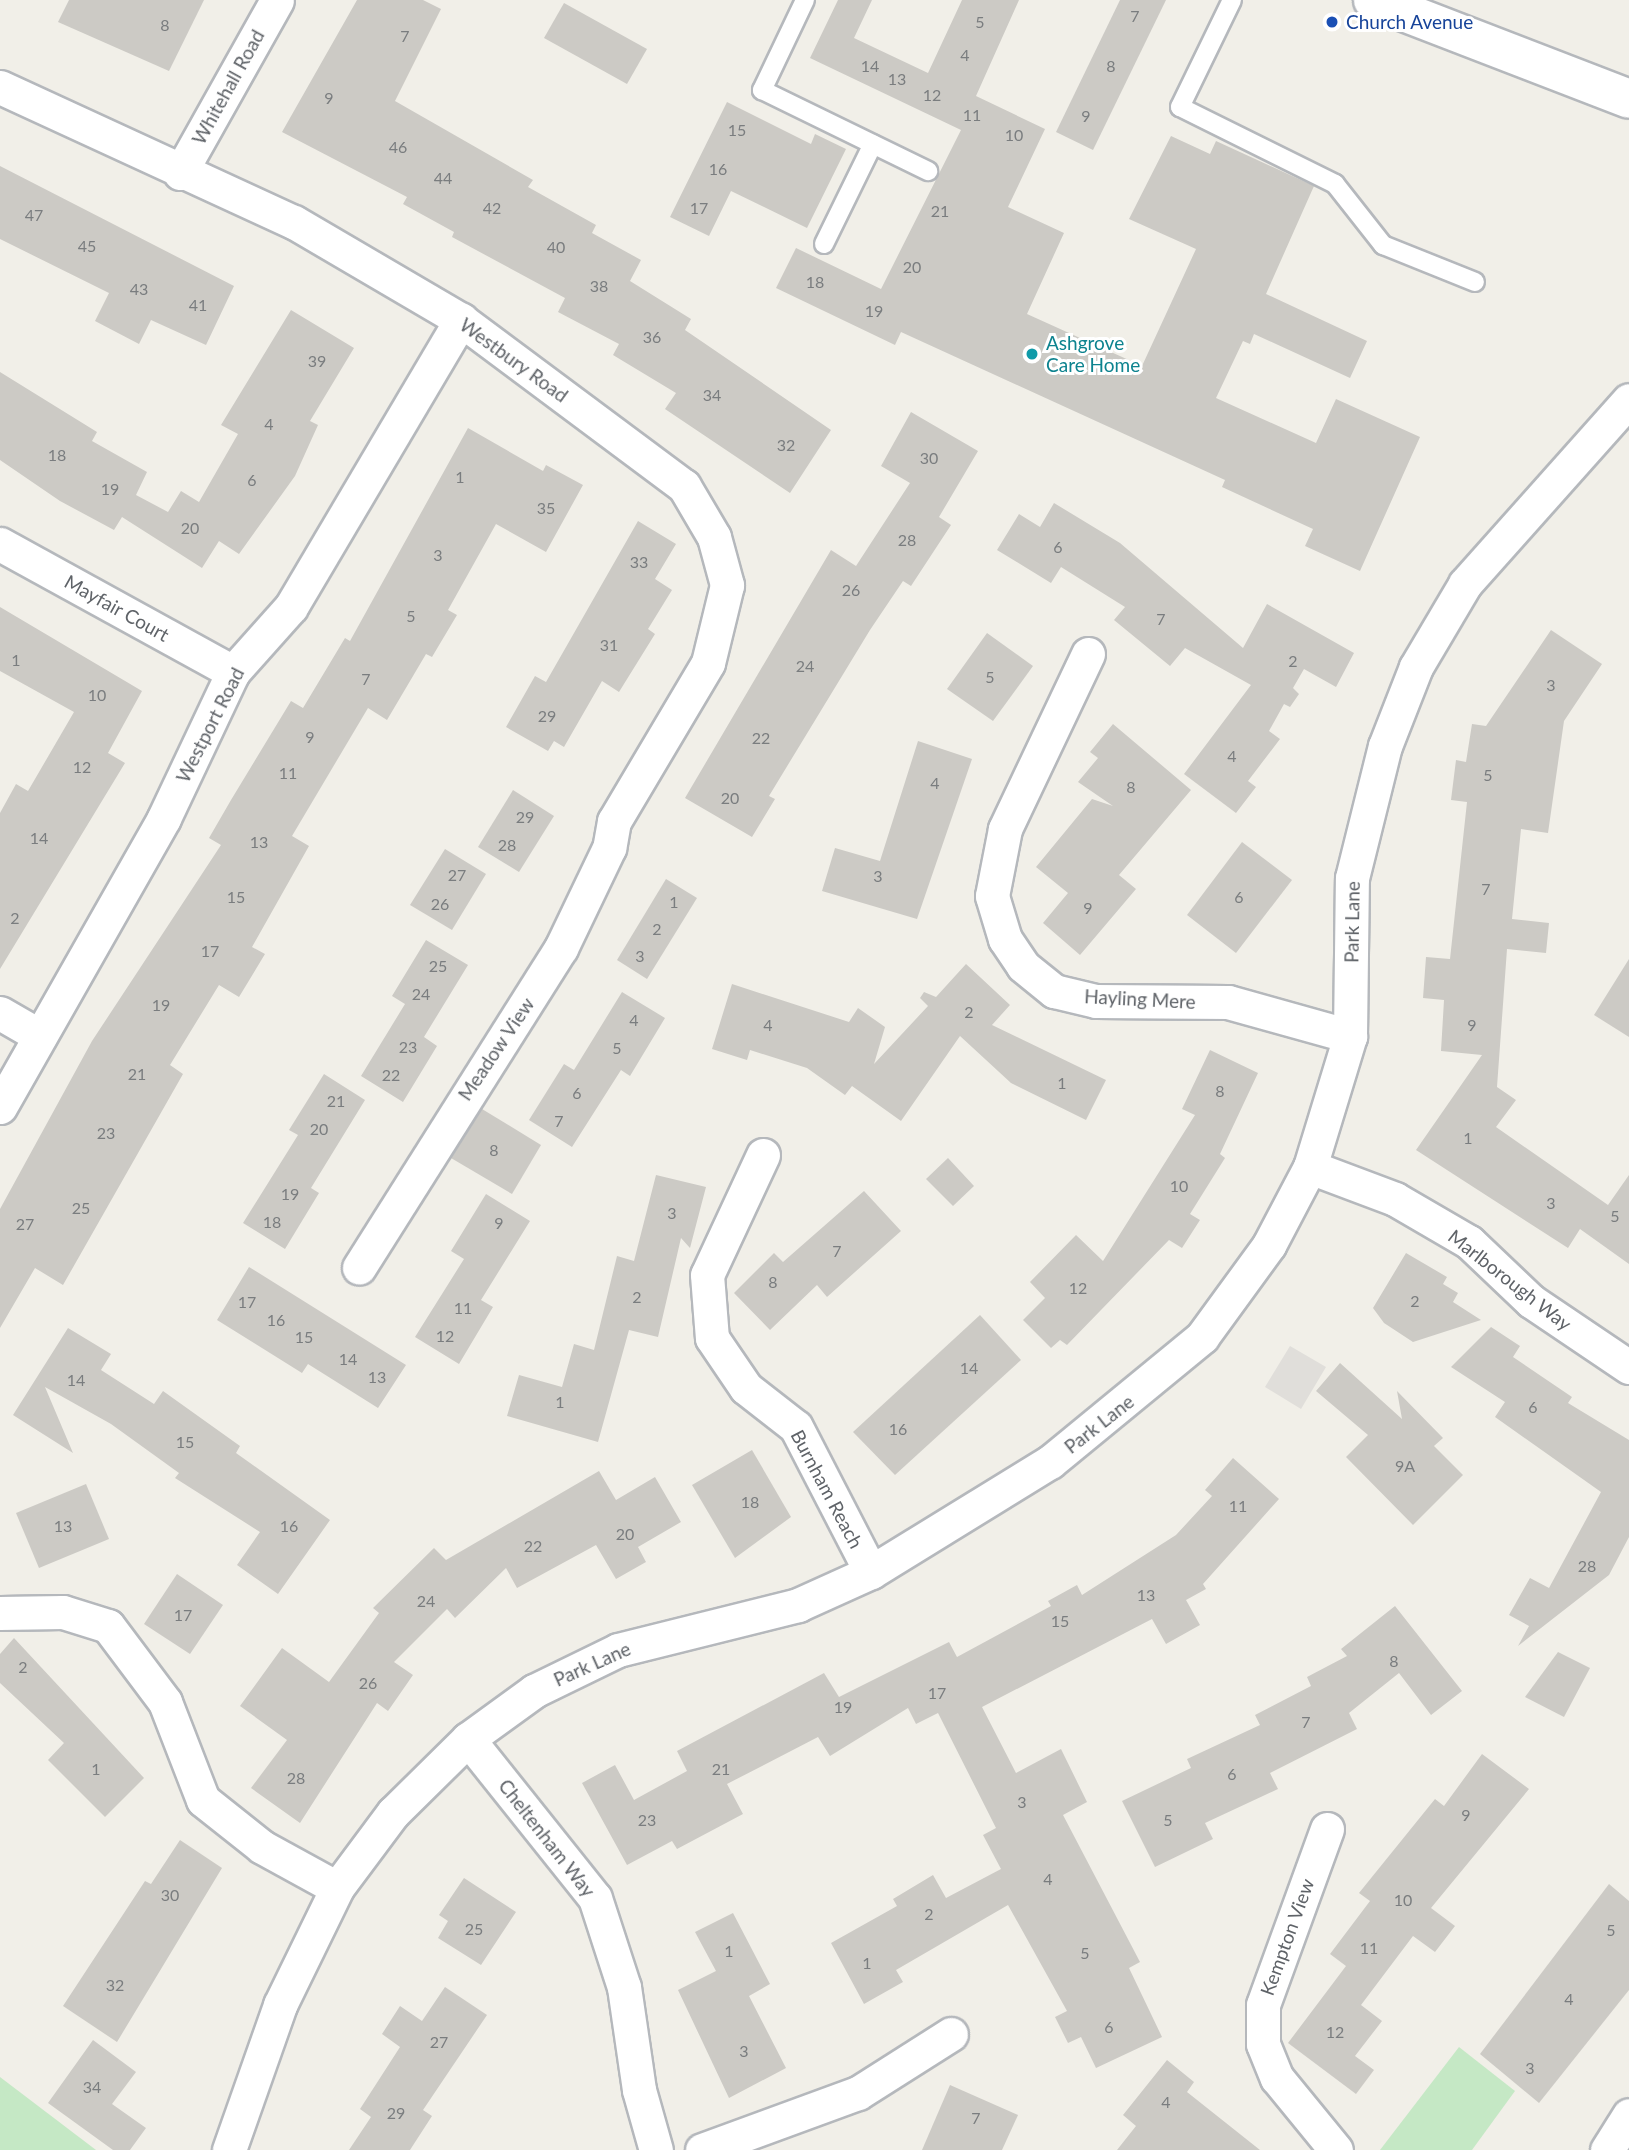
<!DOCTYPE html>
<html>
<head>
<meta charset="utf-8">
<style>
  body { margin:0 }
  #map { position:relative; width:1629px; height:2150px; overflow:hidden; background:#f1efe8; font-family:Lato,sans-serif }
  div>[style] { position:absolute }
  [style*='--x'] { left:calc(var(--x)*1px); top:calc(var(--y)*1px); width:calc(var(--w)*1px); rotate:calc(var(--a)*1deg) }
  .industrial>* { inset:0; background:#e0deda }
  .green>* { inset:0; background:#c5e8c5 }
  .building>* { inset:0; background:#cccac5 }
  .roads { filter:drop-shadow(2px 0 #b5b8bc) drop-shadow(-2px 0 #b5b8bc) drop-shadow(0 2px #b5b8bc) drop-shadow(0 -2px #b5b8bc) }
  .lane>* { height:18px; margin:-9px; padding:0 9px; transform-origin:9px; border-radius:9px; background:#fff }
  .street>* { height:33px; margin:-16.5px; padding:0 16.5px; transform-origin:16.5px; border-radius:16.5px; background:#fff }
  .secondary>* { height:38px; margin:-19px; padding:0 19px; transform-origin:19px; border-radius:19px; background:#fff }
  .dots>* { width:19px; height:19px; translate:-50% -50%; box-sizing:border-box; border:4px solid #fff; border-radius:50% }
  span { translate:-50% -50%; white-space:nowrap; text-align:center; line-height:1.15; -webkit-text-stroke:6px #fff; paint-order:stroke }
  .number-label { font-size:16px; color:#7a7d7f }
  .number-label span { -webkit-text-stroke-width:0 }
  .transit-label { font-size:19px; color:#164399 }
  .left { translate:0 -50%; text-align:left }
  .street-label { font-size:19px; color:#5f6368 }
  .culture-label { font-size:19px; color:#0d838f }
</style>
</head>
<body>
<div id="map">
  <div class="industrial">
    <div style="clip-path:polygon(1290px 1346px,1326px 1367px,1301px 1409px,1265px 1387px)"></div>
  </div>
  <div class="green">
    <div style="clip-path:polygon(1459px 2047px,1515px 2091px,1472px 2150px,1380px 2150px)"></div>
    <div style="clip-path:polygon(0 2077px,96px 2150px,0 2150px)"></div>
  </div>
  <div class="building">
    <div style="clip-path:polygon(69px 0,204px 0,169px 71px,58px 22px)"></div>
    <div style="clip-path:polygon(357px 0,423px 0,441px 9px,395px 101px,533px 180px,528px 187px,596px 225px,592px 233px,641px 260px,630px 281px,691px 319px,685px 330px,831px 430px,790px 493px,665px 409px,676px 393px,613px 355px,619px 344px,558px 312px,565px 298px,452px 237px,454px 232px,403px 204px,407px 197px,282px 132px)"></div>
    <div style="clip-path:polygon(838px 0,872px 0,854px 38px,928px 73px,962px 0,1019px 0,976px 96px,1045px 129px,1008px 207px,1064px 233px,1027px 314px,1142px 366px,1196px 249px,1129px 219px,1171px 136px,1210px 154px,1216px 141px,1314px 186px,1266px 294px,1367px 341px,1350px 378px,1254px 334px,1250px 344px,1243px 341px,1216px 398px,1316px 443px,1336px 399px,1420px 437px,1360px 571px,1305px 546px,1313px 529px,1222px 487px,1225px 480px,901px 332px,895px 345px,776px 288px,796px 248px,881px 289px,961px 130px,810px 58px)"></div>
    <div style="clip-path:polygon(1120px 0,1166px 0,1093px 150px,1056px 132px)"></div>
    <div style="clip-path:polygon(564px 3px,647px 49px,627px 84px,544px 38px)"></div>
    <div style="clip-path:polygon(727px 102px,811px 144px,815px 134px,846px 149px,807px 228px,731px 191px,709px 236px,670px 217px)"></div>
    <div style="clip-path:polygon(0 166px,234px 286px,206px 345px,151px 320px,139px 344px,95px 321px,109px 293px,0 239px)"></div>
    <div style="clip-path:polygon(291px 310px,354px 348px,310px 421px,318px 425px,295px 476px,239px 554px,219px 541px,202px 568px,122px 517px,114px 530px,60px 501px,0 460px,0 372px,97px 432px,92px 441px,147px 472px,136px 495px,168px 512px,181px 491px,199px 502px,238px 434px,221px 425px)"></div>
    <div style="clip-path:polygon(911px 412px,978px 451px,939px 517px,951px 525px,911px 586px,903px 581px,870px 630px,769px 796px,775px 799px,752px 837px,685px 798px,831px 550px,856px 566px,910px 483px,881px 466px)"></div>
    <div style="clip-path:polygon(468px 428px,543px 471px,546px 465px,583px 485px,546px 552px,496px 524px,448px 610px,457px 615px,432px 657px,426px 654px,387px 720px,368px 708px,292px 836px,309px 846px,252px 947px,265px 954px,239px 997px,219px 985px,170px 1065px,183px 1074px,63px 1285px,35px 1268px,0 1328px,0 1209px,92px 1041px,221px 845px,209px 838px,231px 800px,291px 701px,303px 708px,345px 638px,350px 641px)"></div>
    <div style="clip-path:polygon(1054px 503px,1120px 543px,1243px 648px,1267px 604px,1354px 653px,1336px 687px,1304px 669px,1293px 688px,1299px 694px,1290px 707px,1284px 704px,1269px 731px,1280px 739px,1248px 781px,1256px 787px,1236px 813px,1184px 774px,1251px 685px,1185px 648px,1170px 666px,1114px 620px,1125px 607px,1061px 567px,1051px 583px,997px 550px,1019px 514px,1040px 527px)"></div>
    <div style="clip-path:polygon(638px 521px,676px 544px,655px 579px,672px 590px,648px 629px,655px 634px,619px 692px,602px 681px,564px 747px,554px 741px,548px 751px,506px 727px,535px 676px,546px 682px)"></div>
    <div style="clip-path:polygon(0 607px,142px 691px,108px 753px,125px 763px,0 969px,0 813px,16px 784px,28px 791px,74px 712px,0 671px)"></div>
    <div style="clip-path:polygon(1551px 630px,1602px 664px,1564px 721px,1548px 833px,1521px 829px,1512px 919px,1549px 923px,1546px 953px,1507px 949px,1497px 1087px,1516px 1100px,1496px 1127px,1608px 1205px,1629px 1175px,1629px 1264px,1580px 1229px,1568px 1248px,1416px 1150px,1482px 1055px,1441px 1051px,1444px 1000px,1423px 998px,1426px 957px,1450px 959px,1467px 802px,1451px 800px,1456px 760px,1466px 762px,1472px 724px,1486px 726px)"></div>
    <div style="clip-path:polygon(987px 633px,1033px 666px,993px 721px,947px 689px)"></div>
    <div style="clip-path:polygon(1113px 724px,1191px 790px,1119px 875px,1136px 889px,1080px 955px,1043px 923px,1068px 893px,1036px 867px,1092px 799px,1113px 806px,1078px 782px,1098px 758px,1090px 752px)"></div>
    <div style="clip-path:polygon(918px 741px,972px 759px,917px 919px,822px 891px,835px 848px,880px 861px)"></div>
    <div style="clip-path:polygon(513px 790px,554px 816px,519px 872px,478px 847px)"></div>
    <div style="clip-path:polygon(1242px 842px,1292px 880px,1236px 953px,1187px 915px)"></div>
    <div style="clip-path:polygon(445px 849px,486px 874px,452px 930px,410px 905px)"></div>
    <div style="clip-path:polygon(666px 879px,697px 898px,647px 979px,617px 960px)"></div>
    <div style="clip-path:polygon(426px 940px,468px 965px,424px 1037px,437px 1046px,403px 1102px,361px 1076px,405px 1004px,392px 996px)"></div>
    <div style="clip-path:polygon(1629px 959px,1629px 1037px,1594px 1015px)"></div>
    <div style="clip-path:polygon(966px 964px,1010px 1005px,992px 1025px,1106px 1080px,1086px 1120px,1011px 1083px,960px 1036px,901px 1121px,852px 1086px,845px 1095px,807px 1068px,750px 1050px,747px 1060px,712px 1049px,732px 984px,849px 1022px,858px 1008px,885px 1027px,874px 1064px,928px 1006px,920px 998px,924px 992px,936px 997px)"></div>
    <div style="clip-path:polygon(622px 992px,665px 1018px,630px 1076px,621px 1070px,572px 1147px,529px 1120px,564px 1064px,574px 1070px)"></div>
    <div style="clip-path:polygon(1210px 1050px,1258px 1073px,1220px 1154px,1225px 1158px,1190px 1214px,1200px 1220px,1182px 1248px,1169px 1240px,1067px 1345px,1060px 1340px,1051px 1348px,1023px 1320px,1045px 1298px,1030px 1282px,1076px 1235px,1103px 1261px,1195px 1115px,1182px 1109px)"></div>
    <div style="clip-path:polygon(324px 1074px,365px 1100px,311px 1188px,319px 1193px,285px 1249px,243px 1223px,298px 1135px,289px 1130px)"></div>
    <div style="clip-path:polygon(482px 1109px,541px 1145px,512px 1194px,451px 1158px)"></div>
    <div style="clip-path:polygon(948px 1158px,974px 1186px,953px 1206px,926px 1179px)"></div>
    <div style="clip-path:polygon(656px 1175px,706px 1187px,690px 1248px,681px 1238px,658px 1337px,629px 1330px,598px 1442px,507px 1416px,519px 1375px,562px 1387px,574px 1344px,594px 1350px,617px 1256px,634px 1261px)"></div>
    <div style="clip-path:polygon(864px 1191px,901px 1231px,827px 1297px,817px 1285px,770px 1330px,734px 1293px,774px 1253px,783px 1262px)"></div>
    <div style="clip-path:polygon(486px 1194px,530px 1221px,481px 1300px,493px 1307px,459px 1364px,415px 1337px,464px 1259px,451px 1251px)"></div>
    <div style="clip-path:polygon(1406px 1253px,1447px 1277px,1443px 1284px,1458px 1293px,1453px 1302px,1481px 1320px,1413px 1342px,1384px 1323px,1373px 1308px)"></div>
    <div style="clip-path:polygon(249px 1267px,406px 1365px,378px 1408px,308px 1364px,302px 1373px,217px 1320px)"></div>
    <div style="clip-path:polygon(980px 1315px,1021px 1360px,895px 1475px,853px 1432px)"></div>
    <div style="clip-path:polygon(1491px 1327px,1520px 1346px,1513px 1357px,1572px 1397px,1568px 1403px,1629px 1440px,1629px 1537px,1609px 1575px,1518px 1646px,1529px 1626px,1509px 1615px,1530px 1578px,1549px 1588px,1601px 1492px,1495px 1417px,1505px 1402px,1451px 1367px)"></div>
    <div style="clip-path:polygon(68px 1328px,111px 1354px,101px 1370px,154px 1404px,163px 1391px,240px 1446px,236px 1453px,330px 1520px,278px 1594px,237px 1565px,260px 1532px,175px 1478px,179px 1473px,111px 1424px,45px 1387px,73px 1453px,13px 1415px)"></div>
    <div style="clip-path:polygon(1340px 1363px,1402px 1419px,1397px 1391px,1443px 1438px,1434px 1446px,1463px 1475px,1413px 1525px,1346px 1457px,1368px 1435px,1316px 1391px)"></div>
    <div style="clip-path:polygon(752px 1450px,791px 1517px,735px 1558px,692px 1485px)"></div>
    <div style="clip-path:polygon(1233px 1458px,1279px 1499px,1203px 1584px,1206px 1589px,1186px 1600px,1200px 1625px,1166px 1644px,1152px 1619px,982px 1707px,1016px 1773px,1061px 1749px,1087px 1802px,1063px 1815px,1140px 1962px,1129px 1968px,1162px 2037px,1096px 2068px,1081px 2037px,1068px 2043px,1055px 2017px,1067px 2011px,1008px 1905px,896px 1970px,903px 1982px,864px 2004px,831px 1943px,897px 1906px,893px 1899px,933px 1875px,946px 1898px,1001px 1869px,983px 1835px,996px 1828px,938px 1713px,916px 1724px,908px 1708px,830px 1756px,818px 1737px,727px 1784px,743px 1814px,677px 1849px,672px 1841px,627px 1865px,582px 1783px,615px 1765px,634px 1800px,687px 1771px,677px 1751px,824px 1673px,839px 1697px,949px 1642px,957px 1657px,1051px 1606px,1048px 1601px,1077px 1585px,1082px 1595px,1176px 1535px,1212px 1496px,1205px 1490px)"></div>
    <div style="clip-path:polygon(599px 1471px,616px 1500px,655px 1477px,681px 1522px,638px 1547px,646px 1562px,616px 1579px,596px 1545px,517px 1588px,506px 1568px,455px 1618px,447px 1609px,394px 1662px,413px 1675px,388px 1711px,377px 1703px,300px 1823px,251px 1788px,287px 1740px,240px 1706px,282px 1648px,329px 1682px,379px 1613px,373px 1608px,434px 1548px,446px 1560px)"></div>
    <div style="clip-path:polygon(86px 1484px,109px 1539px,39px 1568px,16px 1513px)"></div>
    <div style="clip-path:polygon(177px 1574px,223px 1605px,190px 1654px,144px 1624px)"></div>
    <div style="clip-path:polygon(1395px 1606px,1462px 1691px,1431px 1715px,1399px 1673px,1349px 1713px,1357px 1729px,1270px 1773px,1278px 1789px,1205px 1823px,1213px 1839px,1155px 1867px,1122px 1801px,1191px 1768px,1187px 1759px,1260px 1725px,1255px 1715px,1311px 1686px,1307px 1677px,1347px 1656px,1341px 1649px)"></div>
    <div style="clip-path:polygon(14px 1638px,144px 1778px,105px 1817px,48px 1760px,64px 1743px,0 1683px,0 1654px)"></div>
    <div style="clip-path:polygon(1558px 1652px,1590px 1668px,1564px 1717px,1525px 1697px)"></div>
    <div style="clip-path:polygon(1482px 1754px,1529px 1789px,1431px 1908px,1455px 1926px,1435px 1952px,1413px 1936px,1361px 2005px,1382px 2021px,1355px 2056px,1374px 2070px,1356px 2094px,1288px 2043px,1346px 1966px,1330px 1954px,1370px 1901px,1359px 1893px,1435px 1799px,1444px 1806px)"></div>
    <div style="clip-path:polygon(180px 1840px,222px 1868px,117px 2042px,63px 2006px,145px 1881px,151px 1884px)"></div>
    <div style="clip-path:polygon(464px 1878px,516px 1912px,481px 1965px,438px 1938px,448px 1921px,439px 1915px)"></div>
    <div style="clip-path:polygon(1609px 1884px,1629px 1901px,1629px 1990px,1539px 2103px,1480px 2054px)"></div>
    <div style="clip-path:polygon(733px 1913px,770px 1984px,749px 1996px,786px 2068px,729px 2098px,678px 1990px,716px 1971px,695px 1932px)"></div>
    <div style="clip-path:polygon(445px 1987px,487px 2015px,423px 2110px,432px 2116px,410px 2150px,349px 2150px,371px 2117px,360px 2109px,400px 2047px,382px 2034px,400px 2006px,422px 2021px)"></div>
    <div style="clip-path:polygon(93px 2040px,136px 2072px,112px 2104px,146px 2128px,130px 2150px,113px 2150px,48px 2103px)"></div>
    <div style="clip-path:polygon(1167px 2060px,1194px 2082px,1187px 2092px,1260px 2150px,1117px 2150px,1136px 2126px,1123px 2115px)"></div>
    <div style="clip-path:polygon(950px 2085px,1018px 2115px,1002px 2150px,922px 2150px)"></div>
  </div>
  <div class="roads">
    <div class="lane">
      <div style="--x:805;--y:0;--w:100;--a:115.5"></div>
      <div style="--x:762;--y:90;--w:185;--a:26"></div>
      <div style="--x:1232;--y:0;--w:119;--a:115.9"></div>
      <div style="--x:1180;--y:107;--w:173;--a:26.4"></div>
      <div style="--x:1335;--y:184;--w:78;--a:51.8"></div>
      <div style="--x:1383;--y:245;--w:99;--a:21.9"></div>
      <div style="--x:824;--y:244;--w:111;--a:-63.9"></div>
    </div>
    <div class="street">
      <div style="--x:0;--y:87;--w:324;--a:24.7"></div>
      <div style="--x:294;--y:222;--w:194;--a:30.4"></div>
      <div style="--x:461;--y:320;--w:278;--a:36.7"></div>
      <div style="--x:684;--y:486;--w:59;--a:59.5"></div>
      <div style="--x:714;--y:537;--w:50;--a:74.8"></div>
      <div style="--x:727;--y:585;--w:80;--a:103.7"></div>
      <div style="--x:708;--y:663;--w:184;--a:120.7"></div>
      <div style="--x:614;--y:821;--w:27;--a:100"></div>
      <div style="--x:609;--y:848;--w:111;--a:115.6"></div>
      <div style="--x:561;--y:948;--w:378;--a:122.3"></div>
      <div style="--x:180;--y:173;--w:198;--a:-60.7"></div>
      <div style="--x:0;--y:544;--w:266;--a:28.8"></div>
      <div style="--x:1088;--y:654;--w:194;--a:115.4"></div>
      <div style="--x:1005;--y:829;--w:68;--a:101"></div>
      <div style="--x:992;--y:896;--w:45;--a:73.2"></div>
      <div style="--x:1005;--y:939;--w:32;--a:56"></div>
      <div style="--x:1023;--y:966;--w:40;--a:39"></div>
      <div style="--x:1054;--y:991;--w:43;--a:13.4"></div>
      <div style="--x:1096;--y:1001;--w:132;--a:0.4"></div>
      <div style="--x:1228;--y:1002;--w:127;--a:15.6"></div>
      <div style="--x:0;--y:1013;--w:46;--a:29.9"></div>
      <div style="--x:0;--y:1107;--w:332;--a:-60.4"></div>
      <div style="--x:164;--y:818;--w:161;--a:-64.7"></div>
      <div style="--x:233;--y:672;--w:87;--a:-48.3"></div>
      <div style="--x:291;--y:607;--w:334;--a:-59.4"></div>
      <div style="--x:763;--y:1155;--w:132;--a:115"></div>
      <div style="--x:707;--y:1275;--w:63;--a:85.5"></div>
      <div style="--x:712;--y:1338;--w:60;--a:55.8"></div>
      <div style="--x:746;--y:1388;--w:63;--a:38"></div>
      <div style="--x:796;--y:1427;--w:163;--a:62.7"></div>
      <div style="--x:1310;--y:1167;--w:91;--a:20.6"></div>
      <div style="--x:1395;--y:1199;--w:86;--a:30.2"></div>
      <div style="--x:1469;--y:1242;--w:86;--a:43.6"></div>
      <div style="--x:1531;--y:1301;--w:118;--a:34"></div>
      <div style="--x:0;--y:1613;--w:63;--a:-0.9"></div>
      <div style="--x:63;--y:1612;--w:47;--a:17.3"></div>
      <div style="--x:108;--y:1626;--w:95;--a:53.1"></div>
      <div style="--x:165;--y:1702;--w:105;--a:68.8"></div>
      <div style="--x:203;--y:1800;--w:75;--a:38.5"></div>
      <div style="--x:262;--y:1847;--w:85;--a:28.7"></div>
      <div style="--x:468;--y:1739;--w:203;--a:51.4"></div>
      <div style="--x:595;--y:1898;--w:94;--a:72"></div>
      <div style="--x:624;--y:1987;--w:104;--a:81.7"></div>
      <div style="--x:639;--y:2090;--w:62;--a:74.2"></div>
      <div style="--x:1327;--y:1829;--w:187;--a:110"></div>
      <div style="--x:1263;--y:2005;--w:39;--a:90"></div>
      <div style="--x:1263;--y:2044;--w:37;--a:68"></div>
      <div style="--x:1277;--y:2078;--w:93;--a:50.7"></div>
      <div style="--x:229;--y:2150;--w:154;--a:-70.6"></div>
      <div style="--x:280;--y:2005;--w:130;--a:-64"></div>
      <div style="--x:337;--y:1888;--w:94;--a:-53.3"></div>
      <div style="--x:393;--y:1813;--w:105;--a:-44.6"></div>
      <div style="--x:468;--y:1739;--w:82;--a:-36"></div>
      <div style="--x:534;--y:1691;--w:93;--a:-26"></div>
      <div style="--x:618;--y:1650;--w:186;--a:-14"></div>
      <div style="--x:798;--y:1605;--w:80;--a:-24.3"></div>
      <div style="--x:871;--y:1572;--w:210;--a:-31.6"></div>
      <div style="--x:1050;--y:1462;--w:197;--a:-39.4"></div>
      <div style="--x:1202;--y:1337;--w:114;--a:-53.9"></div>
      <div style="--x:1269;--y:1245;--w:88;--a:-62.3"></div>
      <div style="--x:1310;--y:1167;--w:137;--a:-73"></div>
      <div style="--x:1350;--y:1036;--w:158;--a:-89.3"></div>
      <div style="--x:1352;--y:878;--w:136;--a:-76"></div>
      <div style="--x:1385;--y:746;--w:85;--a:-68.6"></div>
      <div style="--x:1416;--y:667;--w:96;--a:-59.4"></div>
      <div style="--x:1465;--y:584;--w:246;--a:-48.3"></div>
      <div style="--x:702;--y:2150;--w:166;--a:-20.1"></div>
      <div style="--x:858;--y:2093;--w:110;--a:-32.4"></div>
      <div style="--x:1607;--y:2150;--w:41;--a:-57.8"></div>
    </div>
    <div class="secondary">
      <div style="--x:1373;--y:0;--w:274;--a:21.1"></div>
    </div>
  </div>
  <div class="dots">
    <div style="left:1332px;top:22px;background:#1a4fb4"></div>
    <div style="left:1032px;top:354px;background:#0f9aa8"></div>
  </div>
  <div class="number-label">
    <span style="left:1135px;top:16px">7</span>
    <span style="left:980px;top:22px">5</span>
    <span style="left:165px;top:25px">8</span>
    <span style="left:405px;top:36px">7</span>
    <span style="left:965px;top:55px">4</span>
    <span style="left:870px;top:66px">14</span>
    <span style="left:1111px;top:66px">8</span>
    <span style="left:897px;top:79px">13</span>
    <span style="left:932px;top:95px">12</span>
    <span style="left:329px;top:98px">9</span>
    <span style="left:972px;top:115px">11</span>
    <span style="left:1086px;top:116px">9</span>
    <span style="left:737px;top:130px">15</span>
    <span style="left:1014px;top:135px">10</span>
    <span style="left:398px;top:147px">46</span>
    <span style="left:718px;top:169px">16</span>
    <span style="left:443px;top:178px">44</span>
    <span style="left:492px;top:208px">42</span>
    <span style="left:699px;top:208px">17</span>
    <span style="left:940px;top:211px">21</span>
    <span style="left:34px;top:215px">47</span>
    <span style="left:87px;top:246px">45</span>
    <span style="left:556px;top:247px">40</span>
    <span style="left:912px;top:267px">20</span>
    <span style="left:815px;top:282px">18</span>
    <span style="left:599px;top:286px">38</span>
    <span style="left:139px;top:289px">43</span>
    <span style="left:198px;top:305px">41</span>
    <span style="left:874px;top:311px">19</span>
    <span style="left:652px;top:337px">36</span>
    <span style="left:317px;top:361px">39</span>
    <span style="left:712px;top:395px">34</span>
    <span style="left:269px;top:424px">4</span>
    <span style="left:786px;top:445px">32</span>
    <span style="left:57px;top:455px">18</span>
    <span style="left:929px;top:458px">30</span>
    <span style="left:460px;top:477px">1</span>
    <span style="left:252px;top:480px">6</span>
    <span style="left:110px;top:489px">19</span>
    <span style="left:546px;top:508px">35</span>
    <span style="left:190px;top:528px">20</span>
    <span style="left:907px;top:540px">28</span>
    <span style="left:1058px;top:547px">6</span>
    <span style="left:438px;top:555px">3</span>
    <span style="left:639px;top:562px">33</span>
    <span style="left:851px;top:590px">26</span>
    <span style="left:411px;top:616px">5</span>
    <span style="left:1161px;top:619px">7</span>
    <span style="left:609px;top:645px">31</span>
    <span style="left:16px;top:660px">1</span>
    <span style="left:1293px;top:661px">2</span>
    <span style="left:805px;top:666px">24</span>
    <span style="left:990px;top:677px">5</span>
    <span style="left:366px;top:679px">7</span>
    <span style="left:1551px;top:685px">3</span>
    <span style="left:97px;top:695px">10</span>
    <span style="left:547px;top:716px">29</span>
    <span style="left:310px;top:737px">9</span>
    <span style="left:761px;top:738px">22</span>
    <span style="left:1232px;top:756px">4</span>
    <span style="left:82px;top:767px">12</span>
    <span style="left:288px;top:773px">11</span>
    <span style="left:1488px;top:775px">5</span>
    <span style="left:935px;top:783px">4</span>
    <span style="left:1131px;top:787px">8</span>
    <span style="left:730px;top:798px">20</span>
    <span style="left:525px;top:817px">29</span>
    <span style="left:39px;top:838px">14</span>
    <span style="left:259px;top:842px">13</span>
    <span style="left:507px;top:845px">28</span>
    <span style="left:457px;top:875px">27</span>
    <span style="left:878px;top:876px">3</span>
    <span style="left:1486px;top:889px">7</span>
    <span style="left:236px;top:897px">15</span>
    <span style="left:1239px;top:897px">6</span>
    <span style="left:674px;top:902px">1</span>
    <span style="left:440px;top:904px">26</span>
    <span style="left:1088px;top:908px">9</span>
    <span style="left:15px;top:918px">2</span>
    <span style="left:657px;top:929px">2</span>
    <span style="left:210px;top:951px">17</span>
    <span style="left:640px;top:956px">3</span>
    <span style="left:438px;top:966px">25</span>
    <span style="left:421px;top:994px">24</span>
    <span style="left:161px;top:1005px">19</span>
    <span style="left:969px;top:1012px">2</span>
    <span style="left:634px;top:1020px">4</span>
    <span style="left:768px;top:1025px">4</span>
    <span style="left:1472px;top:1025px">9</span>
    <span style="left:408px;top:1047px">23</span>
    <span style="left:617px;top:1048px">5</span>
    <span style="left:137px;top:1074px">21</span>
    <span style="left:391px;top:1075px">22</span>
    <span style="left:1062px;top:1083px">1</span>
    <span style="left:1220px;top:1091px">8</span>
    <span style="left:577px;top:1093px">6</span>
    <span style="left:336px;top:1101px">21</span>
    <span style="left:559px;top:1121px">7</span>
    <span style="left:319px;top:1129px">20</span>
    <span style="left:106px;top:1133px">23</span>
    <span style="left:1468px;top:1138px">1</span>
    <span style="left:494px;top:1150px">8</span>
    <span style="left:1179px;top:1186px">10</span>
    <span style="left:290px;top:1194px">19</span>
    <span style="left:1551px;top:1203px">3</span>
    <span style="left:81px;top:1208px">25</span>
    <span style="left:672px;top:1213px">3</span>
    <span style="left:1615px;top:1216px">5</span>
    <span style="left:272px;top:1222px">18</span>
    <span style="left:499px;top:1223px">9</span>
    <span style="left:25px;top:1224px">27</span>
    <span style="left:837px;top:1251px">7</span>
    <span style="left:773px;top:1282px">8</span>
    <span style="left:1078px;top:1288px">12</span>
    <span style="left:637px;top:1297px">2</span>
    <span style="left:1415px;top:1301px">2</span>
    <span style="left:247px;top:1302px">17</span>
    <span style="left:463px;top:1308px">11</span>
    <span style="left:276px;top:1320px">16</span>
    <span style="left:445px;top:1336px">12</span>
    <span style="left:304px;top:1337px">15</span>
    <span style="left:348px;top:1359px">14</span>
    <span style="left:969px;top:1368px">14</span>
    <span style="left:377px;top:1377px">13</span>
    <span style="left:76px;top:1380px">14</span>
    <span style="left:560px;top:1402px">1</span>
    <span style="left:1533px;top:1407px">6</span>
    <span style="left:898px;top:1429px">16</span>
    <span style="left:185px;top:1442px">15</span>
    <span style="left:1405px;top:1466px">9A</span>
    <span style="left:750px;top:1502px">18</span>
    <span style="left:1238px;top:1506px">11</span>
    <span style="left:63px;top:1526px">13</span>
    <span style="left:289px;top:1526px">16</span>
    <span style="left:625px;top:1534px">20</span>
    <span style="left:533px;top:1546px">22</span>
    <span style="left:1587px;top:1566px">28</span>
    <span style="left:1146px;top:1595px">13</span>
    <span style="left:426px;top:1601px">24</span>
    <span style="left:183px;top:1615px">17</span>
    <span style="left:1060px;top:1621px">15</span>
    <span style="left:1394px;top:1661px">8</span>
    <span style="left:23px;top:1667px">2</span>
    <span style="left:368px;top:1683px">26</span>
    <span style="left:937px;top:1693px">17</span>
    <span style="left:843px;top:1707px">19</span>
    <span style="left:1306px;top:1722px">7</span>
    <span style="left:96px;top:1769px">1</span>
    <span style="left:721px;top:1769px">21</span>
    <span style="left:1232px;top:1774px">6</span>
    <span style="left:296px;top:1778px">28</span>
    <span style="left:1022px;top:1802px">3</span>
    <span style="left:1466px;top:1815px">9</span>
    <span style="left:647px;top:1820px">23</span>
    <span style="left:1168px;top:1820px">5</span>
    <span style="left:1048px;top:1879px">4</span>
    <span style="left:170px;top:1895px">30</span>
    <span style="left:1403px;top:1900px">10</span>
    <span style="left:929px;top:1914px">2</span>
    <span style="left:474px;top:1929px">25</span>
    <span style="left:1611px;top:1930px">5</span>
    <span style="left:1369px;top:1948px">11</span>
    <span style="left:729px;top:1951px">1</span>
    <span style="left:1085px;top:1953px">5</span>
    <span style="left:867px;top:1963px">1</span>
    <span style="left:115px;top:1985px">32</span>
    <span style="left:1569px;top:1999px">4</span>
    <span style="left:1109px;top:2027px">6</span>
    <span style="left:1335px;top:2032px">12</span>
    <span style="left:439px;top:2042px">27</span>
    <span style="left:744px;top:2051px">3</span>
    <span style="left:1530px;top:2068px">3</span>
    <span style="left:92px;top:2087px">34</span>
    <span style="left:1166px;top:2102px">4</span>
    <span style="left:396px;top:2113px">29</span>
    <span style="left:976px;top:2118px">7</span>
  </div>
  <div class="transit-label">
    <span class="left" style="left:1346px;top:22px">Church Avenue</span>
  </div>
  <div class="street-label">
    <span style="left:228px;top:87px;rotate:-61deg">Whitehall Road</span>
    <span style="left:514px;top:360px;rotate:36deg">Westbury Road</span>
    <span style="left:117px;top:608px;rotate:29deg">Mayfair Court</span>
    <span style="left:210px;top:725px;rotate:-63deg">Westport Road</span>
    <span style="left:1352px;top:922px;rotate:-89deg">Park Lane</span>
    <span style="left:1140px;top:999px;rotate:3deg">Hayling Mere</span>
    <span style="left:496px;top:1049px;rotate:-56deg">Meadow View</span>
    <span style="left:1510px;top:1280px;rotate:38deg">Marlborough Way</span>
    <span style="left:1099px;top:1424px;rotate:-38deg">Park Lane</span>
    <span style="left:827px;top:1489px;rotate:62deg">Burnham Reach</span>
    <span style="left:592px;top:1664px;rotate:-24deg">Park Lane</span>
    <span style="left:547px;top:1838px;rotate:52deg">Cheltenham Way</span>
    <span style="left:1287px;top:1937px;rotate:-70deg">Kempton View</span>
  </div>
  <div class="culture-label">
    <span class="left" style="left:1046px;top:354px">Ashgrove<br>Care Home</span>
  </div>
</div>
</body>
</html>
